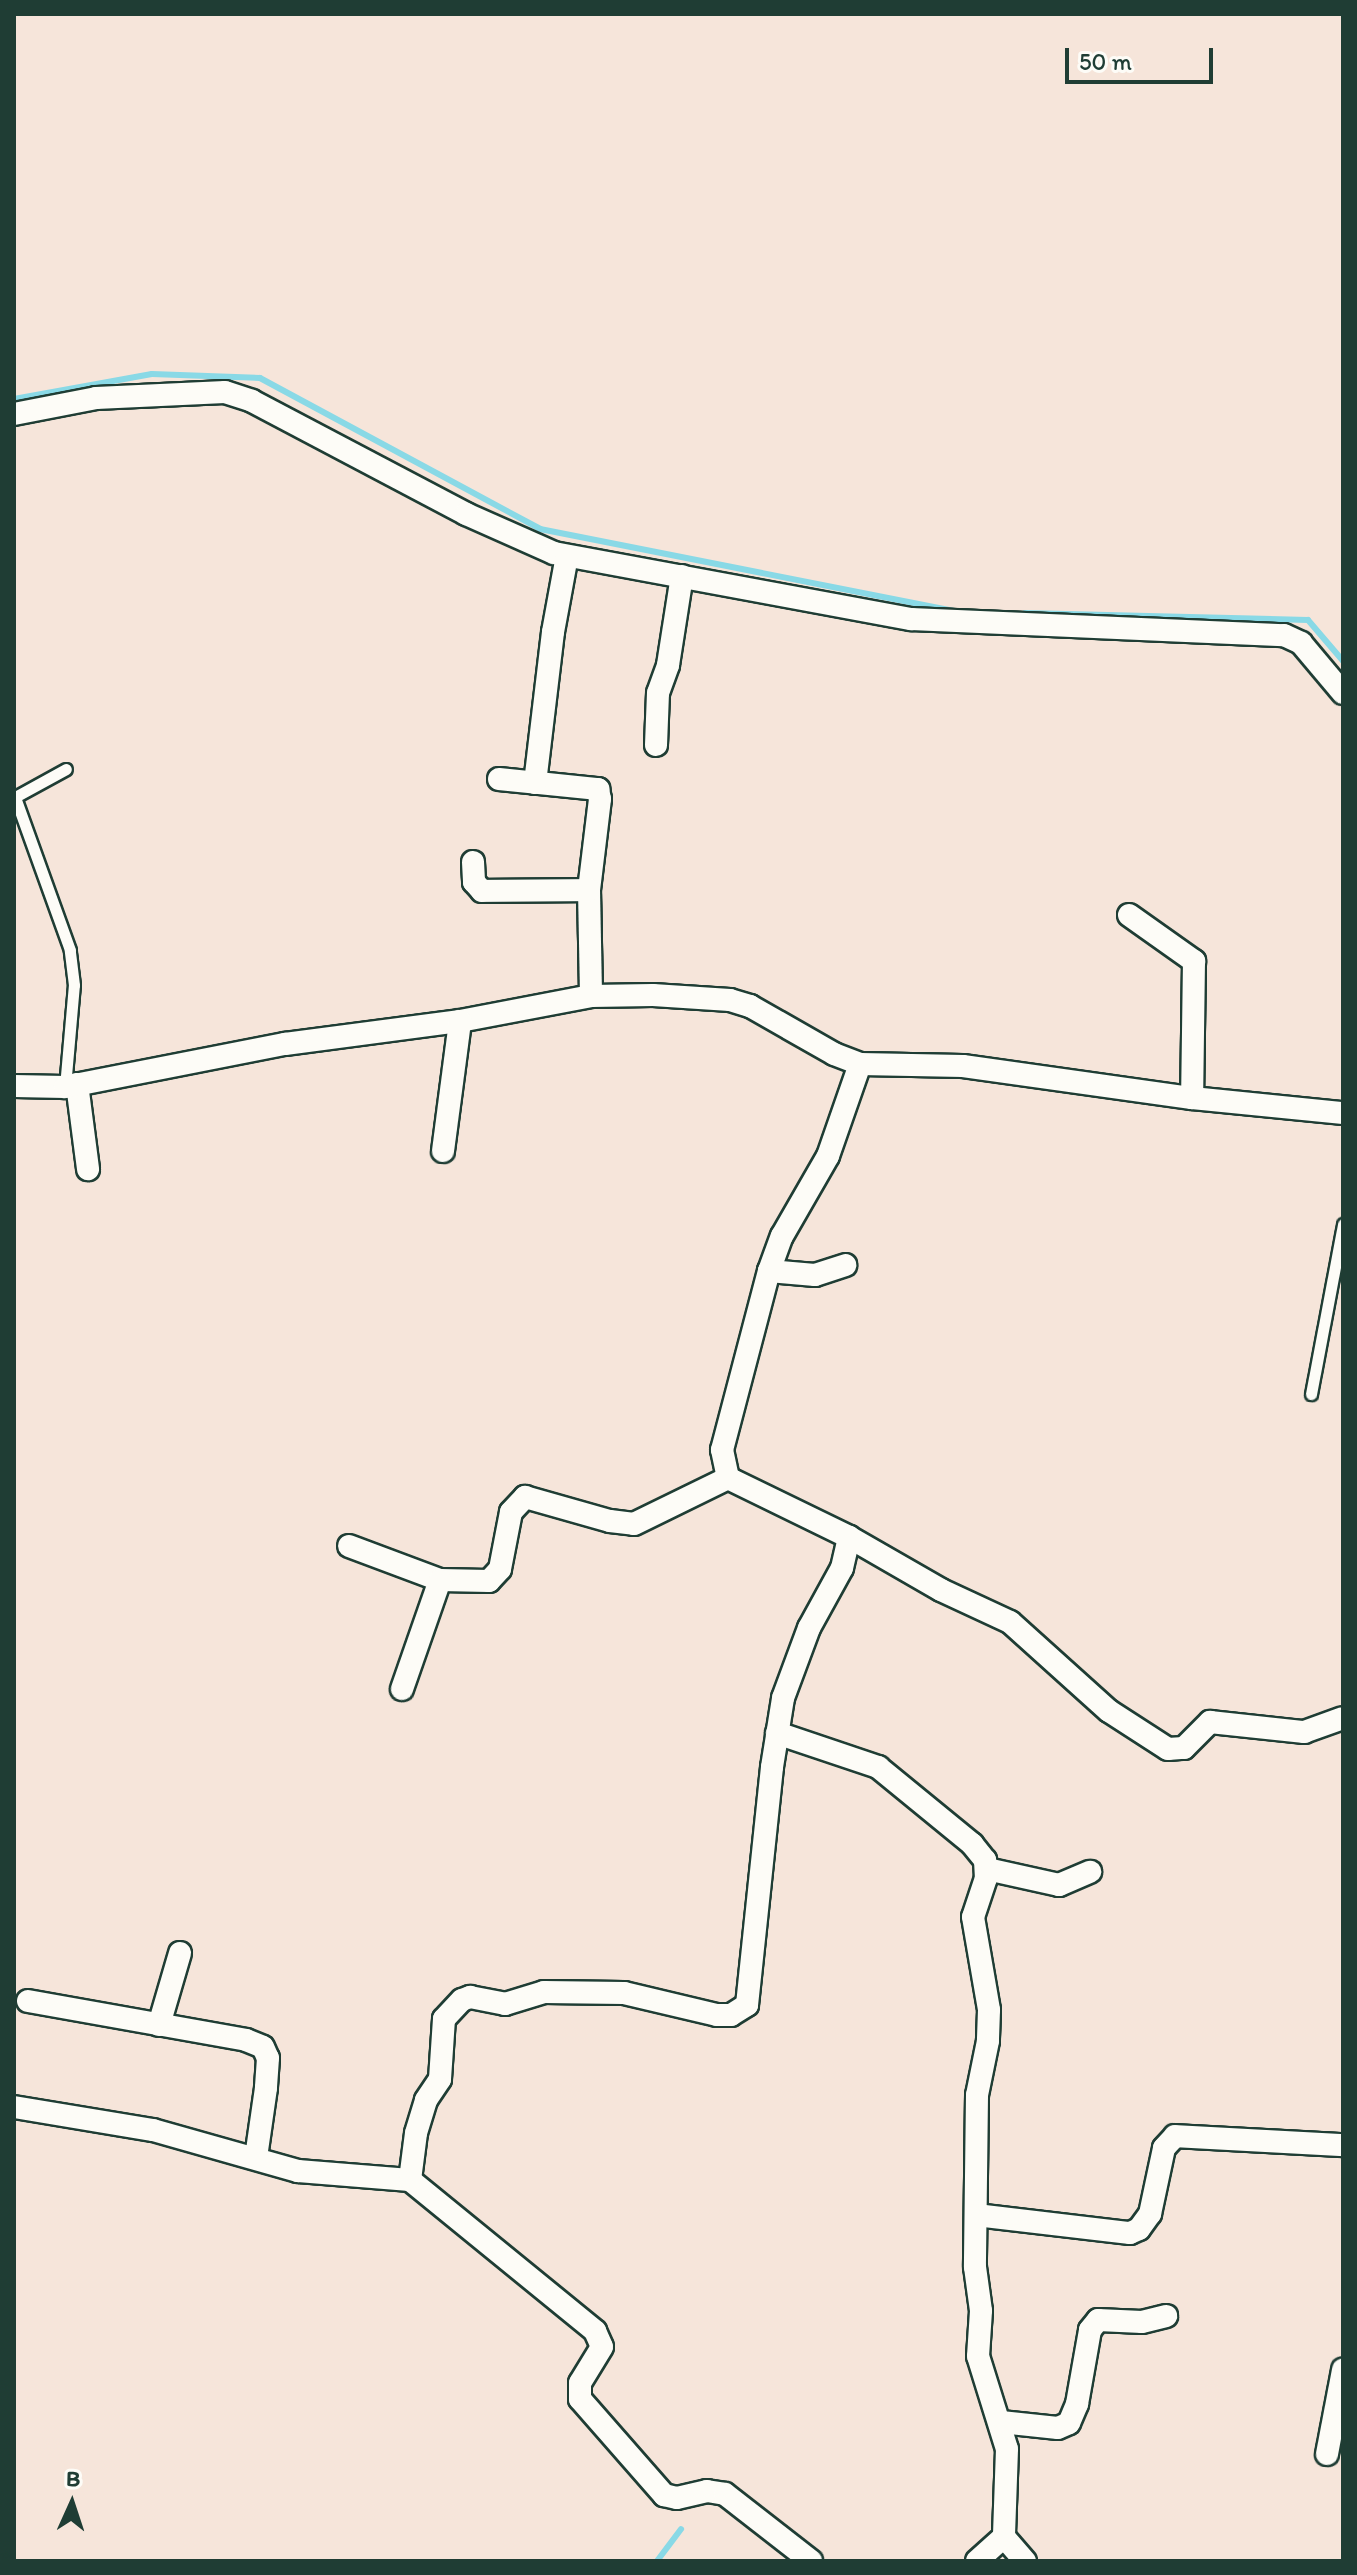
<!DOCTYPE html>
<html>
<head>
<meta charset="utf-8">
<style>
  body { margin:0 }
  #map { position:relative; width:1357px; height:2575px; overflow:hidden; background:#f6e5da; font-family:Itim,sans-serif }
  div>[style] { position:absolute }
  [style*='--x'] { left:calc(var(--x)*1px); top:calc(var(--y)*1px); width:calc(var(--w)*1px); rotate:calc(var(--a)*1deg) }
  .stream>* { height:6px; margin:-3px; padding:0 3px; transform-origin:3px; border-radius:3px; background:#89d9e6 }
  .roads { filter:drop-shadow(2px 0 #1f3d34) drop-shadow(-2px 0 #1f3d34) drop-shadow(0 2px #1f3d34) drop-shadow(0 -2px #1f3d34) }
  .lane>* { height:11px; margin:-5.5px; padding:0 5.5px; transform-origin:5.5px; border-radius:5.5px; background:#fdfcf7 }
  .street>* { height:22px; margin:-11px; padding:0 11px; transform-origin:11px; border-radius:11px; background:#fdfcf7 }
  span { translate:-50% -50%; white-space:nowrap; text-align:center; line-height:1.15; -webkit-text-stroke:6px #fdfcf7; paint-order:stroke }
  .frame { position:absolute; inset:0; border:16px solid #1f3d34; pointer-events:none }
  .north { position:absolute; left:32px; top:2463px; width:80px; height:80px; -webkit-text-stroke:6px #fdfcf7; paint-order:stroke; rotate:3deg; font-size:22px; font-weight:700; line-height:32px; text-align:center; color:#1f3d34 }
  .north::after { content:''; display:block; margin:auto; width:28px; height:36px; background:#1f3d34; clip-path:polygon(50% 0,100% 100%,50% 72%,0 100%) }
  .scale { position:absolute; left:1065px; top:48px; width:148px; height:36px; box-sizing:border-box; border:4px solid #1f3d34; border-top:0; padding-left:10px; font-size:24px; line-height:28px; white-space:nowrap; color:#1f3d34; -webkit-text-stroke:6px #fdfcf7; paint-order:stroke }
</style>
</head>
<body>
<div id="map">
  <div class="stream">
    <div style="--x:14;--y:399;--w:140;--a:-10.3"></div>
    <div style="--x:152;--y:374;--w:108;--a:2.1"></div>
    <div style="--x:260;--y:378;--w:318;--a:28.3"></div>
    <div style="--x:540;--y:529;--w:422;--a:11.2"></div>
    <div style="--x:1025;--y:613;--w:283;--a:1.4"></div>
    <div style="--x:1308;--y:620;--w:54;--a:49.5"></div>
    <div style="--x:657;--y:2561;--w:40;--a:-53"></div>
  </div>
  <div class="roads">
    <div class="lane">
      <div style="--x:65;--y:1087;--w:102;--a:-85"></div>
      <div style="--x:74;--y:985;--w:35;--a:-97"></div>
      <div style="--x:70;--y:950;--w:163;--a:-109.8"></div>
      <div style="--x:15;--y:797;--w:58;--a:-28.8"></div>
      <div style="--x:1311;--y:1394;--w:173;--a:-79.3"></div>
    </div>
    <div class="street">
      <div style="--x:14;--y:414;--w:84;--a:-11"></div>
      <div style="--x:96;--y:398;--w:129;--a:-2.7"></div>
      <div style="--x:225;--y:392;--w:28;--a:18"></div>
      <div style="--x:252;--y:401;--w:242;--a:27.8"></div>
      <div style="--x:466;--y:514;--w:96;--a:23.9"></div>
      <div style="--x:554;--y:553;--w:363;--a:10.5"></div>
      <div style="--x:911;--y:619;--w:373;--a:2.5"></div>
      <div style="--x:1284;--y:635;--w:19;--a:25"></div>
      <div style="--x:1301;--y:643;--w:65;--a:50"></div>
      <div style="--x:656;--y:745;--w:52;--a:-87.8"></div>
      <div style="--x:658;--y:693;--w:30;--a:-70"></div>
      <div style="--x:668;--y:665;--w:90;--a:-81.1"></div>
      <div style="--x:499;--y:779;--w:100;--a:5.8"></div>
      <div style="--x:598;--y:789;--w:10;--a:79"></div>
      <div style="--x:600;--y:799;--w:92;--a:96.9"></div>
      <div style="--x:589;--y:890;--w:106;--a:88.9"></div>
      <div style="--x:535;--y:783;--w:152;--a:-83.2"></div>
      <div style="--x:553;--y:632;--w:77;--a:-79.6"></div>
      <div style="--x:473;--y:862;--w:20;--a:87"></div>
      <div style="--x:474;--y:882;--w:12;--a:48"></div>
      <div style="--x:482;--y:891;--w:107;--a:-0.5"></div>
      <div style="--x:1129;--y:915;--w:80;--a:35.3"></div>
      <div style="--x:1194;--y:961;--w:137;--a:90.8"></div>
      <div style="--x:77;--y:1084;--w:86;--a:82.6"></div>
      <div style="--x:14;--y:1086;--w:51;--a:1.1"></div>
      <div style="--x:65;--y:1087;--w:224;--a:-11.1"></div>
      <div style="--x:285;--y:1044;--w:177;--a:-7.5"></div>
      <div style="--x:460;--y:1021;--w:133;--a:-10.8"></div>
      <div style="--x:591;--y:996;--w:62;--a:-0.9"></div>
      <div style="--x:653;--y:995;--w:77;--a:3.7"></div>
      <div style="--x:730;--y:1000;--w:21;--a:17"></div>
      <div style="--x:750;--y:1006;--w:97;--a:29.7"></div>
      <div style="--x:834;--y:1054;--w:28;--a:21"></div>
      <div style="--x:860;--y:1064;--w:103;--a:1.1"></div>
      <div style="--x:963;--y:1066;--w:231;--a:8"></div>
      <div style="--x:1192;--y:1098;--w:152;--a:5.7"></div>
      <div style="--x:443;--y:1151;--w:131;--a:-82.5"></div>
      <div style="--x:769;--y:1271;--w:46;--a:5"></div>
      <div style="--x:815;--y:1275;--w:32;--a:-18"></div>
      <div style="--x:849;--y:1537;--w:106;--a:29.9"></div>
      <div style="--x:941;--y:1590;--w:76;--a:24.9"></div>
      <div style="--x:1010;--y:1622;--w:133;--a:42"></div>
      <div style="--x:1109;--y:1711;--w:70;--a:32.8"></div>
      <div style="--x:1168;--y:1749;--w:16;--a:-4"></div>
      <div style="--x:1184;--y:1748;--w:37;--a:-45"></div>
      <div style="--x:1210;--y:1722;--w:95;--a:6.1"></div>
      <div style="--x:1304;--y:1732;--w:41;--a:-19.7"></div>
      <div style="--x:349;--y:1546;--w:97;--a:20.5"></div>
      <div style="--x:440;--y:1580;--w:49;--a:1.2"></div>
      <div style="--x:489;--y:1581;--w:16;--a:-47"></div>
      <div style="--x:500;--y:1569;--w:58;--a:-79.1"></div>
      <div style="--x:511;--y:1512;--w:21;--a:-47"></div>
      <div style="--x:525;--y:1497;--w:88;--a:15.8"></div>
      <div style="--x:610;--y:1521;--w:24;--a:7"></div>
      <div style="--x:634;--y:1524;--w:105;--a:-26.1"></div>
      <div style="--x:402;--y:1689;--w:115;--a:-70.8"></div>
      <div style="--x:777;--y:1733;--w:107;--a:18.6"></div>
      <div style="--x:878;--y:1767;--w:122;--a:39.3"></div>
      <div style="--x:972;--y:1844;--w:21;--a:51"></div>
      <div style="--x:985;--y:1860;--w:18;--a:87"></div>
      <div style="--x:986;--y:1878;--w:41;--a:108.4"></div>
      <div style="--x:973;--y:1917;--w:94;--a:80.2"></div>
      <div style="--x:989;--y:2010;--w:31;--a:92"></div>
      <div style="--x:988;--y:2041;--w:55;--a:101.5"></div>
      <div style="--x:977;--y:2095;--w:172;--a:90.7"></div>
      <div style="--x:975;--y:2267;--w:44;--a:82.2"></div>
      <div style="--x:981;--y:2311;--w:45;--a:93.8"></div>
      <div style="--x:978;--y:2356;--w:97;--a:72.7"></div>
      <div style="--x:1007;--y:2449;--w:88;--a:92"></div>
      <div style="--x:1004;--y:2537;--w:32;--a:49"></div>
      <div style="--x:987;--y:1869;--w:74;--a:12.5"></div>
      <div style="--x:1059;--y:1885;--w:34;--a:-23"></div>
      <div style="--x:28;--y:2001;--w:221;--a:10.1"></div>
      <div style="--x:246;--y:2040;--w:18;--a:22"></div>
      <div style="--x:263;--y:2047;--w:12;--a:66"></div>
      <div style="--x:268;--y:2058;--w:30;--a:94"></div>
      <div style="--x:266;--y:2088;--w:70;--a:98.2"></div>
      <div style="--x:159;--y:2025;--w:75;--a:-73.7"></div>
      <div style="--x:14;--y:2107;--w:141;--a:9.4"></div>
      <div style="--x:153;--y:2130;--w:151;--a:15.8"></div>
      <div style="--x:298;--y:2171;--w:112;--a:4.6"></div>
      <div style="--x:410;--y:2180;--w:239;--a:39.2"></div>
      <div style="--x:595;--y:2331;--w:17;--a:66"></div>
      <div style="--x:602;--y:2347;--w:42;--a:121.4"></div>
      <div style="--x:580;--y:2383;--w:16;--a:90"></div>
      <div style="--x:580;--y:2399;--w:128;--a:48.8"></div>
      <div style="--x:664;--y:2495;--w:13;--a:13"></div>
      <div style="--x:677;--y:2498;--w:31;--a:-13"></div>
      <div style="--x:707;--y:2491;--w:18;--a:9"></div>
      <div style="--x:725;--y:2494;--w:109;--a:37.9"></div>
      <div style="--x:410;--y:2180;--w:47;--a:-82.7"></div>
      <div style="--x:416;--y:2133;--w:34;--a:-73"></div>
      <div style="--x:426;--y:2100;--w:25;--a:-56"></div>
      <div style="--x:440;--y:2079;--w:60;--a:-86.2"></div>
      <div style="--x:444;--y:2019;--w:26;--a:-47"></div>
      <div style="--x:462;--y:2000;--w:9;--a:-21"></div>
      <div style="--x:470;--y:1997;--w:36;--a:11"></div>
      <div style="--x:505;--y:2004;--w:41;--a:-17.1"></div>
      <div style="--x:544;--y:1992;--w:80;--a:0.7"></div>
      <div style="--x:624;--y:1993;--w:96;--a:13.3"></div>
      <div style="--x:717;--y:2015;--w:14;--a:0"></div>
      <div style="--x:731;--y:2015;--w:19;--a:-32"></div>
      <div style="--x:747;--y:2005;--w:239;--a:-84"></div>
      <div style="--x:772;--y:1767;--w:70;--a:-80.9"></div>
      <div style="--x:783;--y:1698;--w:75;--a:-69.6"></div>
      <div style="--x:809;--y:1628;--w:68;--a:-61.2"></div>
      <div style="--x:842;--y:1568;--w:32;--a:-77"></div>
      <div style="--x:849;--y:1537;--w:135;--a:-154"></div>
      <div style="--x:728;--y:1478;--w:29;--a:-102"></div>
      <div style="--x:722;--y:1450;--w:185;--a:-75.3"></div>
      <div style="--x:769;--y:1271;--w:37;--a:-70"></div>
      <div style="--x:782;--y:1236;--w:92;--a:-60.1"></div>
      <div style="--x:828;--y:1156;--w:97;--a:-70.8"></div>
      <div style="--x:976;--y:2215;--w:155;--a:6.7"></div>
      <div style="--x:1130;--y:2233;--w:10;--a:-24"></div>
      <div style="--x:1139;--y:2229;--w:19;--a:-54"></div>
      <div style="--x:1150;--y:2214;--w:67;--a:-78"></div>
      <div style="--x:1164;--y:2148;--w:16;--a:-47"></div>
      <div style="--x:1175;--y:2136;--w:168;--a:3.1"></div>
      <div style="--x:1001;--y:2422;--w:57;--a:6"></div>
      <div style="--x:1058;--y:2428;--w:12;--a:-24"></div>
      <div style="--x:1069;--y:2423;--w:21;--a:-67"></div>
      <div style="--x:1077;--y:2404;--w:75;--a:-80"></div>
      <div style="--x:1090;--y:2330;--w:13;--a:-51"></div>
      <div style="--x:1098;--y:2320;--w:44;--a:2.6"></div>
      <div style="--x:1142;--y:2322;--w:25;--a:-14"></div>
      <div style="--x:1327;--y:2454;--w:86;--a:-79.2"></div>
      <div style="--x:977;--y:2561;--w:36;--a:-42"></div>
    </div>
  </div>
  <div class="frame"></div>
  <div class="north">B</div>
  <div class="scale">50 m</div>
</div>
</body>
</html>
